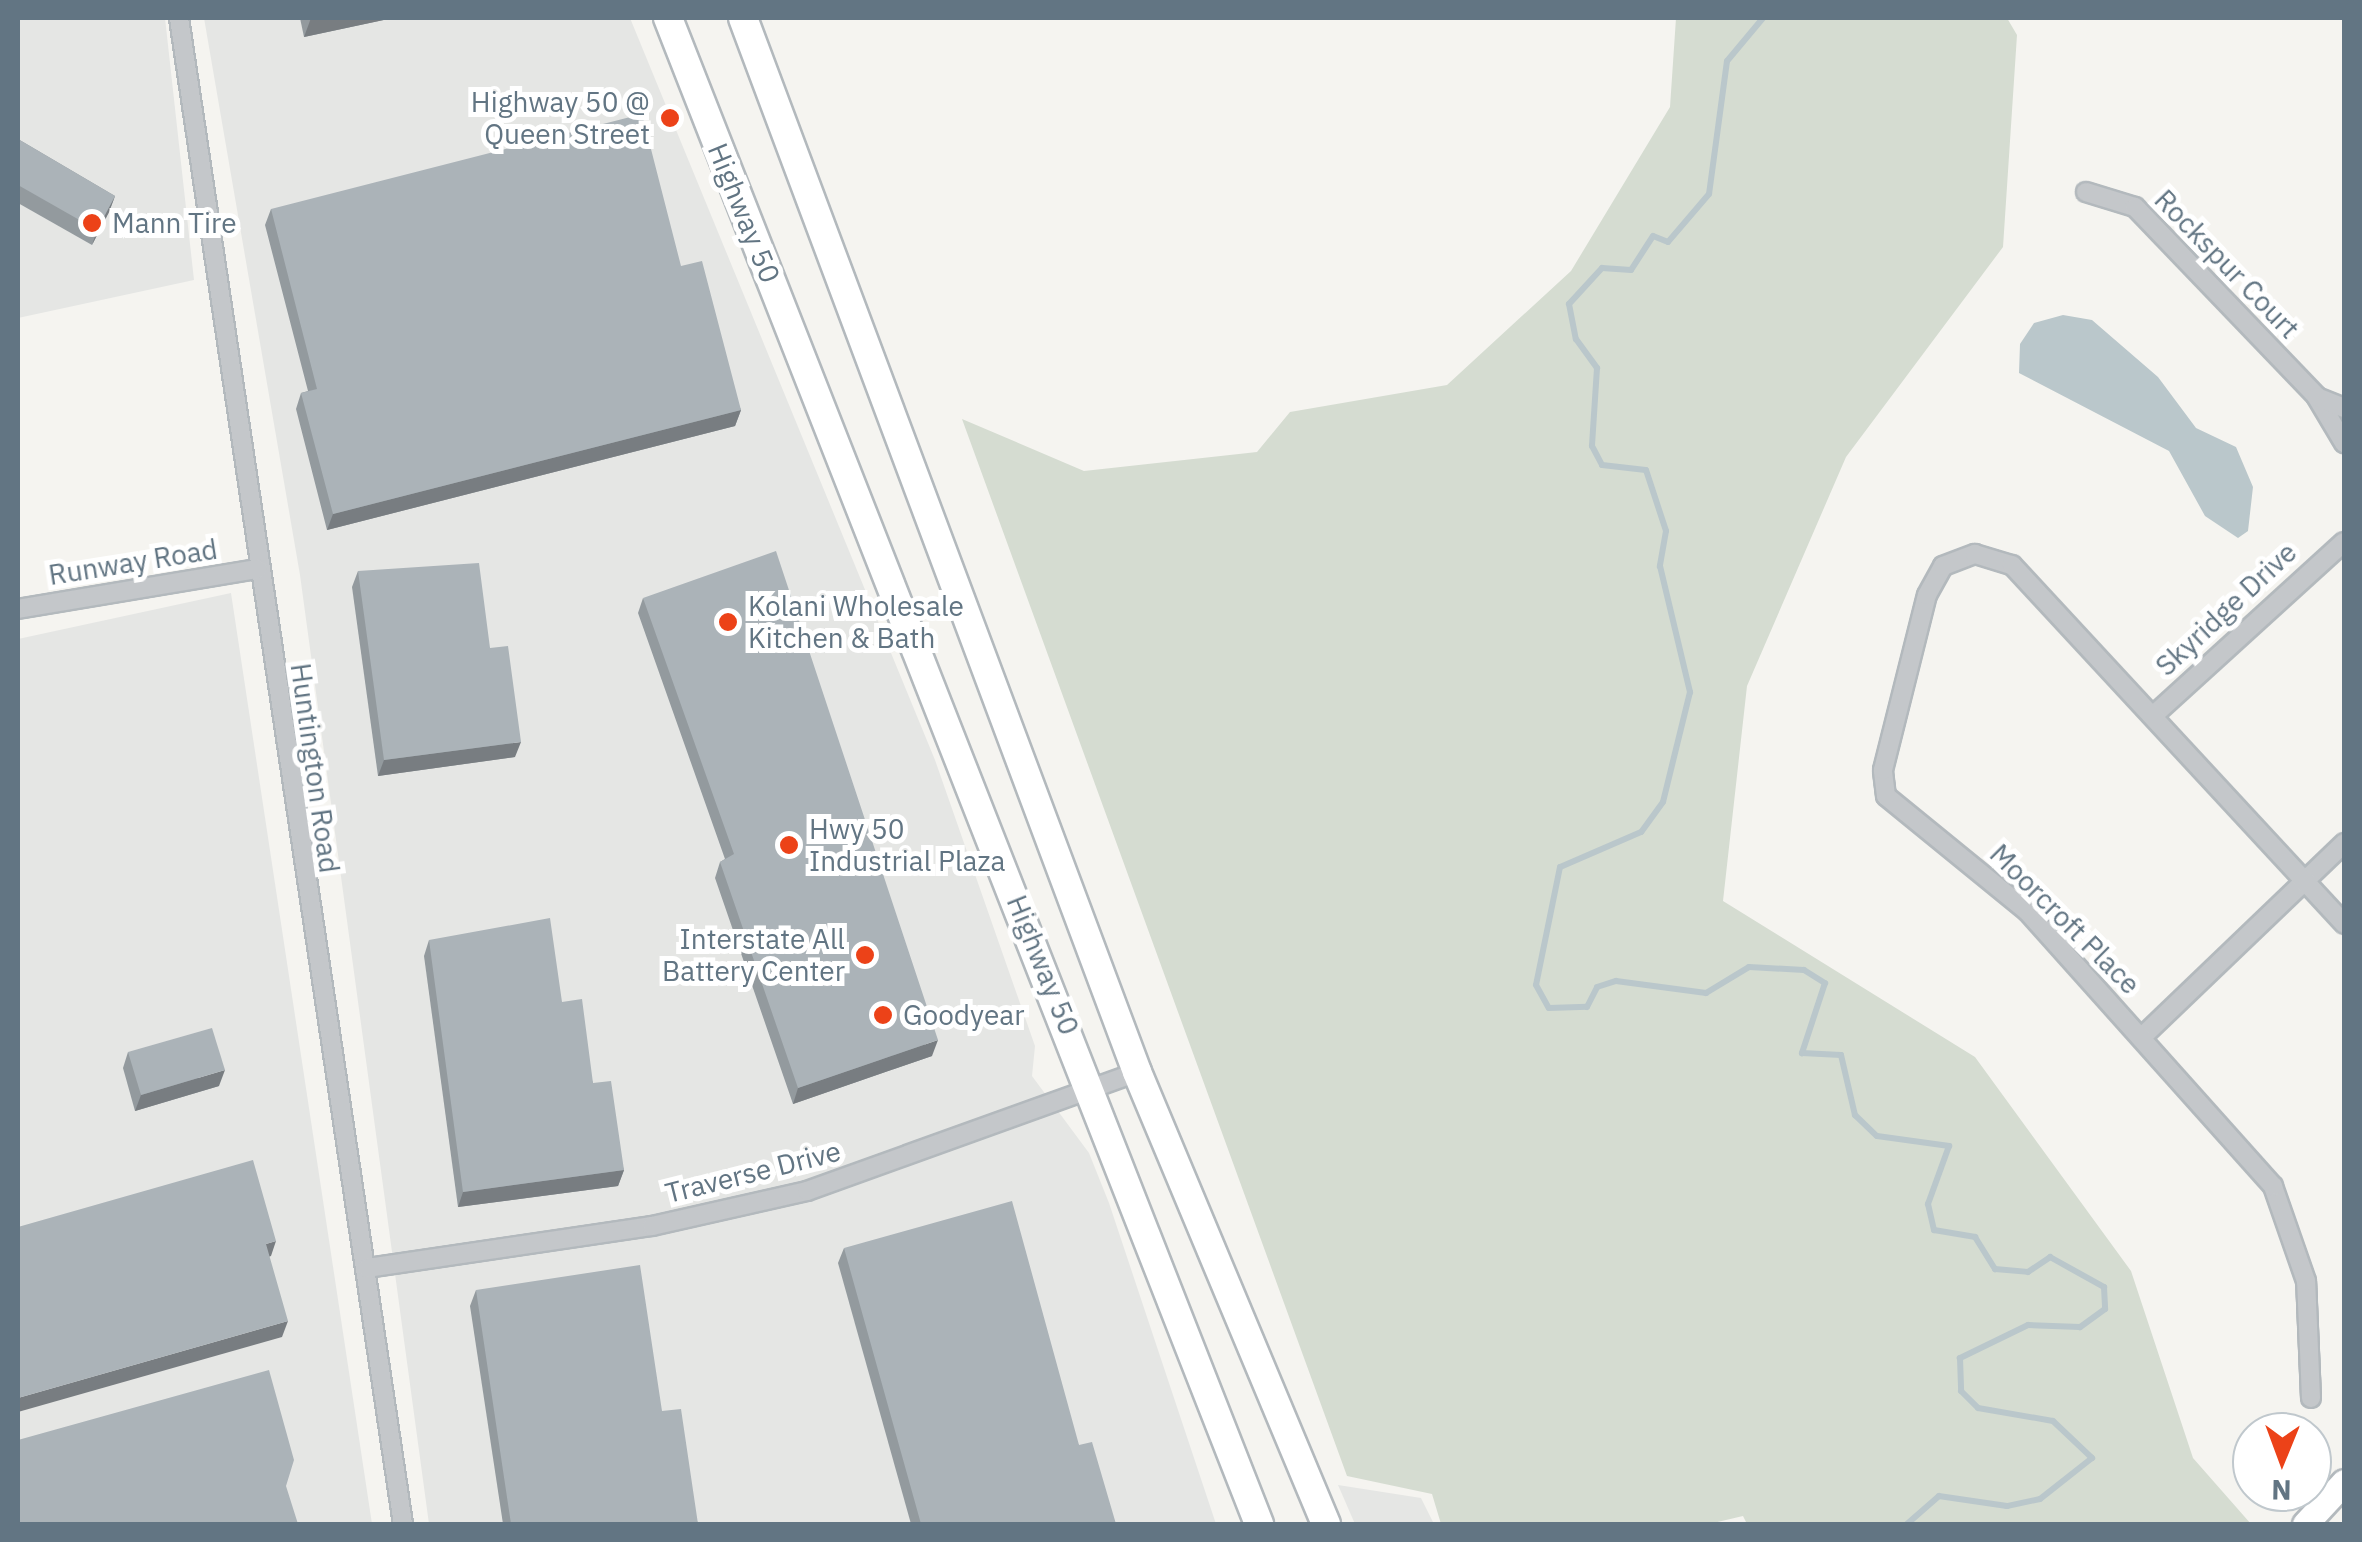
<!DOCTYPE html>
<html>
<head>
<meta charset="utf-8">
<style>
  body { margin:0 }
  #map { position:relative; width:2362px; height:1542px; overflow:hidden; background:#f5f4f0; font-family:"IBM Plex Sans",sans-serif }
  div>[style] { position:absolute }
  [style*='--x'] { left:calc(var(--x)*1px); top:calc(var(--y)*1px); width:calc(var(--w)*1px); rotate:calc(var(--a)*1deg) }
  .built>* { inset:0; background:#e5e6e4 }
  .green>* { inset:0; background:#d5dcd1 }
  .water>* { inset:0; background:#bac7cb }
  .stream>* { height:6px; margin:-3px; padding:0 3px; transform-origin:3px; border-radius:3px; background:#bac7cb }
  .roads { filter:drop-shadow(2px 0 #b3b9bd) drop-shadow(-2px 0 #b3b9bd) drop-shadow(0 2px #b3b9bd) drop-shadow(0 -2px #b3b9bd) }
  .street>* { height:18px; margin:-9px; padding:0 9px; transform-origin:9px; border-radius:9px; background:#c4c7ca }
  .secondary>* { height:25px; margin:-12.5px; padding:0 12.5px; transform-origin:12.5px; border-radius:12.5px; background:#fff }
  .primary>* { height:28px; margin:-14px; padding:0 14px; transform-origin:14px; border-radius:14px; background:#fff }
  .wall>* { inset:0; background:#939a9e }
  .shaded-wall>* { inset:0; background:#787d81 }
  .building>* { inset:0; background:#abb3b8 }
  .dots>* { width:28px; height:28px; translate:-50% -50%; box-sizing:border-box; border:5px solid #fff; border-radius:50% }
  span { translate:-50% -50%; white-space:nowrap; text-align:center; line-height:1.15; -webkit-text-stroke:10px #fff; paint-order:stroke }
  .poi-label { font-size:28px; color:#627583 }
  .right { translate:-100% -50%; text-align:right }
  .left { translate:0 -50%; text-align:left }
  .street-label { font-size:28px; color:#627583 }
  .frame { position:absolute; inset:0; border:20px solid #627583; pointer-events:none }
  .north { position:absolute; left:2232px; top:1412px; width:100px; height:100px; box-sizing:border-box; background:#fff; border:2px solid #c0c8cd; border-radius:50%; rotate:181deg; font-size:28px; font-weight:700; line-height:40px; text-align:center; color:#627583 }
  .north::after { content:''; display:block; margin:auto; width:35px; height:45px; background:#ec4218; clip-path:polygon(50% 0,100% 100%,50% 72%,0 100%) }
</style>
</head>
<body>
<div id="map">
  <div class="built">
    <div style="clip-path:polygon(18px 18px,165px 18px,194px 280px,18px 318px)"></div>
    <div style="clip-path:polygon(204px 18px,630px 18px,935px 760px,1035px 1046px,1032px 1076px,1089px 1153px,1109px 1203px,1216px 1524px,429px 1524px,300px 575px)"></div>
    <div style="clip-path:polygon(231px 593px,372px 1524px,18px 1524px,18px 639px)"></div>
    <div style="clip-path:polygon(1338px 1485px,1421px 1498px,1434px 1524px,1355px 1524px)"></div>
  </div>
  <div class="green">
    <div style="clip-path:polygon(1676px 18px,2007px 18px,2017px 35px,2003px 247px,1846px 457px,1747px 686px,1723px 901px,1975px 1057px,2131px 1271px,2193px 1458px,2251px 1524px,1747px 1524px,1743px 1516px,1709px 1524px,1441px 1524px,1432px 1494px,1347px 1476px,962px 419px,1084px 471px,1257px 452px,1290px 412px,1447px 385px,1571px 271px,1670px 107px)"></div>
  </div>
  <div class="water">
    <div style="clip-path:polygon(2063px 315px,2092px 320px,2158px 377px,2196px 428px,2236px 447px,2253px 487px,2248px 531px,2238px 538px,2205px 516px,2169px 451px,2019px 373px,2020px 344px,2034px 323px)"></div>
  </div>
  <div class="stream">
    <div style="--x:1763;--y:18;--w:56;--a:129.9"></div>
    <div style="--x:1727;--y:61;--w:134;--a:97.7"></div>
    <div style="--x:1709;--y:194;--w:63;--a:130.5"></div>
    <div style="--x:1668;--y:242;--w:16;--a:-158"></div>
    <div style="--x:1653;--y:236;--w:40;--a:122.9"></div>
    <div style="--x:1631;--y:270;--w:29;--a:-176"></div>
    <div style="--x:1602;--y:268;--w:49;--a:132.5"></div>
    <div style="--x:1569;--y:304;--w:36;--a:79"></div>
    <div style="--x:1576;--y:339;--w:36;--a:54"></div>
    <div style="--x:1597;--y:368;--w:78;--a:93.7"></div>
    <div style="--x:1592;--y:446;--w:21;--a:62"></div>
    <div style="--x:1602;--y:465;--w:44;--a:6.5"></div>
    <div style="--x:1646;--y:470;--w:64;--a:71.8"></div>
    <div style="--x:1666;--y:531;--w:36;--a:100"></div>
    <div style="--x:1660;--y:566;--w:130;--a:76.6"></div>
    <div style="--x:1690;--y:692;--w:113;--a:103.8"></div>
    <div style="--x:1663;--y:802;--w:37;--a:126"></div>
    <div style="--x:1641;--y:832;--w:88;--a:156.6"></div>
    <div style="--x:1560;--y:867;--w:120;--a:101.5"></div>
    <div style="--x:1536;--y:985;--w:26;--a:61"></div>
    <div style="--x:1549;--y:1008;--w:38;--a:-2"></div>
    <div style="--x:1587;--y:1007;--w:22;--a:-63"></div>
    <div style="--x:1597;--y:987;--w:20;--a:-18"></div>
    <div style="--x:1616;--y:981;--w:91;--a:7.6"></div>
    <div style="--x:1706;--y:993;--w:50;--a:-31.2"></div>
    <div style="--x:1749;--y:967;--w:55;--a:3.1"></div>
    <div style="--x:1804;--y:970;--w:25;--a:32"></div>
    <div style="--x:1825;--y:983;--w:74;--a:108.2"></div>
    <div style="--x:1802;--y:1053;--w:39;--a:3"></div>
    <div style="--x:1841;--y:1055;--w:62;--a:76.9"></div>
    <div style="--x:1855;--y:1115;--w:30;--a:44"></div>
    <div style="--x:1877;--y:1136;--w:73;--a:7.9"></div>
    <div style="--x:1949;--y:1146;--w:62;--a:109.9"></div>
    <div style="--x:1928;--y:1204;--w:27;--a:77"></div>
    <div style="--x:1934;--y:1230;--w:42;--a:9.7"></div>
    <div style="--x:1975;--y:1237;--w:38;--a:58"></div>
    <div style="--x:1995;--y:1269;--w:33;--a:5"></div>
    <div style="--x:2028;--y:1272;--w:27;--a:-34"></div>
    <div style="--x:2050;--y:1257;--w:62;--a:29.1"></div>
    <div style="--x:2104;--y:1287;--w:22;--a:87"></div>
    <div style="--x:2105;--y:1309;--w:31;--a:144"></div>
    <div style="--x:2080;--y:1327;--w:52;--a:-177.8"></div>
    <div style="--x:2028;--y:1325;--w:76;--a:154.1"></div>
    <div style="--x:1960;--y:1358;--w:33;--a:88"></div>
    <div style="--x:1961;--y:1391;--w:24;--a:45"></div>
    <div style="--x:1978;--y:1408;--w:76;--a:9.8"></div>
    <div style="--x:2053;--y:1421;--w:54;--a:43.5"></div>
    <div style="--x:2092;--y:1458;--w:66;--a:141.7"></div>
    <div style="--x:2040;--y:1499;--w:34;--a:168"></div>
    <div style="--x:2007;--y:1506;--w:69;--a:-171.6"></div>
    <div style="--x:1939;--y:1496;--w:43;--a:138.8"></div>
  </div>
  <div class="roads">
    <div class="street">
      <div style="--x:179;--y:18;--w:1523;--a:81.54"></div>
      <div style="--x:2086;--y:192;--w:51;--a:17"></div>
      <div style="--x:2135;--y:207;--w:262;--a:46.2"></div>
      <div style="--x:2316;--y:396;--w:55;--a:59.2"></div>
      <div style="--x:2317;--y:397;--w:29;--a:22"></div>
      <div style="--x:18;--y:609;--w:243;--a:-9.5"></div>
      <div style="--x:2156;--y:713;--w:254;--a:-42.3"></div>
      <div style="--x:2143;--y:1036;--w:279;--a:-43.8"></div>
      <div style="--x:367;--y:1268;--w:288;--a:-8.4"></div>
      <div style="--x:652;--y:1226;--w:159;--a:-12.7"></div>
      <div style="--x:807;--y:1191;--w:351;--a:-19.8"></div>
      <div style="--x:2311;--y:1398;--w:117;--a:-92.4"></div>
      <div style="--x:2306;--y:1281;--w:101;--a:-109.2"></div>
      <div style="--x:2273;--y:1186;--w:369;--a:-131.8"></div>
      <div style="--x:2027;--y:911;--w:182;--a:-140.8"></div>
      <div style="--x:1886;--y:796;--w:26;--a:-97"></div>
      <div style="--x:1883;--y:770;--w:180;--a:-75.9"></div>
      <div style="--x:1927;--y:595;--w:33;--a:-61"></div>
      <div style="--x:1943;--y:566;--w:34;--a:-21"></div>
      <div style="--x:1975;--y:554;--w:39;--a:17"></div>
      <div style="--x:2012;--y:565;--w:489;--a:47.2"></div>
    </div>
    <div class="secondary">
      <div style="--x:2305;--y:1524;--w:57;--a:-47.1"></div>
    </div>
    <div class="primary">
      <div style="--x:668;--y:18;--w:1618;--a:68.57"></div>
      <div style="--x:743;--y:18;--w:1125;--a:69.5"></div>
      <div style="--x:1137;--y:1072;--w:490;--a:67.3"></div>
    </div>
  </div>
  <div class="wall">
    <div style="clip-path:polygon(300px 18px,393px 18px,304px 37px)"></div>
    <div style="clip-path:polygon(18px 139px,115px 196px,109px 212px,92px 245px,18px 203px)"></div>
    <div style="clip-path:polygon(271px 209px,681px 266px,741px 410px,735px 426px,327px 530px,296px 409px,301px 393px,308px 391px,265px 225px)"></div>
    <div style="clip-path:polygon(358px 571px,490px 648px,515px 757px,378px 776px,352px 587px)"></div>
    <div style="clip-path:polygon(643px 598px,932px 1056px,793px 1104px,715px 878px,720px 862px,725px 859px,638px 613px)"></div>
    <div style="clip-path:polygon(429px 940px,562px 1002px,593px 1083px,624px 1170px,618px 1186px,458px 1207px,424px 956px)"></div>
    <div style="clip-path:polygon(128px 1052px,219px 1086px,135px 1111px,123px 1068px)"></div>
    <div style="clip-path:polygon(844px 1248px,1079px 1445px,1116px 1524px,911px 1524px,838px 1263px)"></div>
    <div style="clip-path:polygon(476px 1290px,662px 1411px,698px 1524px,503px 1524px,470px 1306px)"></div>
  </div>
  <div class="shaded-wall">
    <div style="clip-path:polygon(311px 18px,393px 18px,304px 37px)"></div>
    <div style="clip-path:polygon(115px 196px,109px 212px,92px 245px,97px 230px)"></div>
    <div style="clip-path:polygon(741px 410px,735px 426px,327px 530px,333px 514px)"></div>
    <div style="clip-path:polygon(521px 742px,515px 757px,378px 776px,384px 760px)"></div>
    <div style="clip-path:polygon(938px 1040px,932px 1056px,793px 1104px,798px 1088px)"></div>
    <div style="clip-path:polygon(225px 1070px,219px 1086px,135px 1111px,141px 1095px)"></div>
    <div style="clip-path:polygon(624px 1170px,618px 1186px,458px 1207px,463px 1192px)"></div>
    <div style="clip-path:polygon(276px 1241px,271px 1256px,260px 1260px,266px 1244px)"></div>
    <div style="clip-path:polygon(288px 1321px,282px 1337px,18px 1412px,18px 1398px)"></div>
  </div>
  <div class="building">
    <div style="clip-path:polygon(642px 114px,681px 266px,702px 261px,741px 410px,333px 514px,301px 393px,317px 389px,271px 209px)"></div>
    <div style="clip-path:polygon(18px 139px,115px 196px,97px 230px,18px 185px)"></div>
    <div style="clip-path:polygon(776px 551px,938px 1040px,798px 1088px,720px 862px,734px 854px,643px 598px)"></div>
    <div style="clip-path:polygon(479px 563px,490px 648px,508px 646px,521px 742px,384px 760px,358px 571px)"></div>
    <div style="clip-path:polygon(550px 918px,562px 1002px,582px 999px,593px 1083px,611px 1081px,624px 1170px,463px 1192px,429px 940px)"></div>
    <div style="clip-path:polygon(212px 1028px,225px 1070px,141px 1095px,128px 1052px)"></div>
    <div style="clip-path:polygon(253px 1160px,276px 1241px,266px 1244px,288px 1321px,18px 1398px,18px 1227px)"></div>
    <div style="clip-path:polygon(1012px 1201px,1079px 1445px,1092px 1442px,1116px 1524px,921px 1524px,844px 1248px)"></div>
    <div style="clip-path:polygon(640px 1265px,662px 1411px,681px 1409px,698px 1524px,511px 1524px,476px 1290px)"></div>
    <div style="clip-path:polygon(269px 1370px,294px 1460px,286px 1486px,298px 1524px,18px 1524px,18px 1440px)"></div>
  </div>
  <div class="dots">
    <div style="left:670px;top:118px;background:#ec4218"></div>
    <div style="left:92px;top:223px;background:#ec4218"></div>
    <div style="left:728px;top:622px;background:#ec4218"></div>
    <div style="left:789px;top:845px;background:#ec4218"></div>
    <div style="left:865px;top:955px;background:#ec4218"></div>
    <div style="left:883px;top:1015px;background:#ec4218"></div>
  </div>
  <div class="poi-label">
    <span class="right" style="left:650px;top:118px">Highway 50 @<br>Queen Street</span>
    <span class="left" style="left:112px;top:223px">Mann Tire</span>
    <span class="left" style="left:748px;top:622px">Kolani Wholesale<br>Kitchen &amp; Bath</span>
    <span class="left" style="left:809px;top:845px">Hwy 50<br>Industrial Plaza</span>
    <span class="right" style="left:845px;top:955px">Interstate All<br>Battery Center</span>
    <span class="left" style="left:903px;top:1015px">Goodyear</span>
  </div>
  <div class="street-label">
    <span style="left:744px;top:213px;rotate:68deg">Highway 50</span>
    <span style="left:2227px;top:264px;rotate:46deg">Rockspur Court</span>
    <span style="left:133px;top:562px;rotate:-9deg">Runway Road</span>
    <span style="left:2226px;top:609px;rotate:-43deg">Skyridge Drive</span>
    <span style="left:315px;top:768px;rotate:82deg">Huntington Road</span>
    <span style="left:2065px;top:919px;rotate:45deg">Moorcroft Place</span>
    <span style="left:1043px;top:965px;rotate:68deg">Highway 50</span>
    <span style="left:753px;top:1172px;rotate:-14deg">Traverse Drive</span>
  </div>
  <div class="frame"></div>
  <div class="north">N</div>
</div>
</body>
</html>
